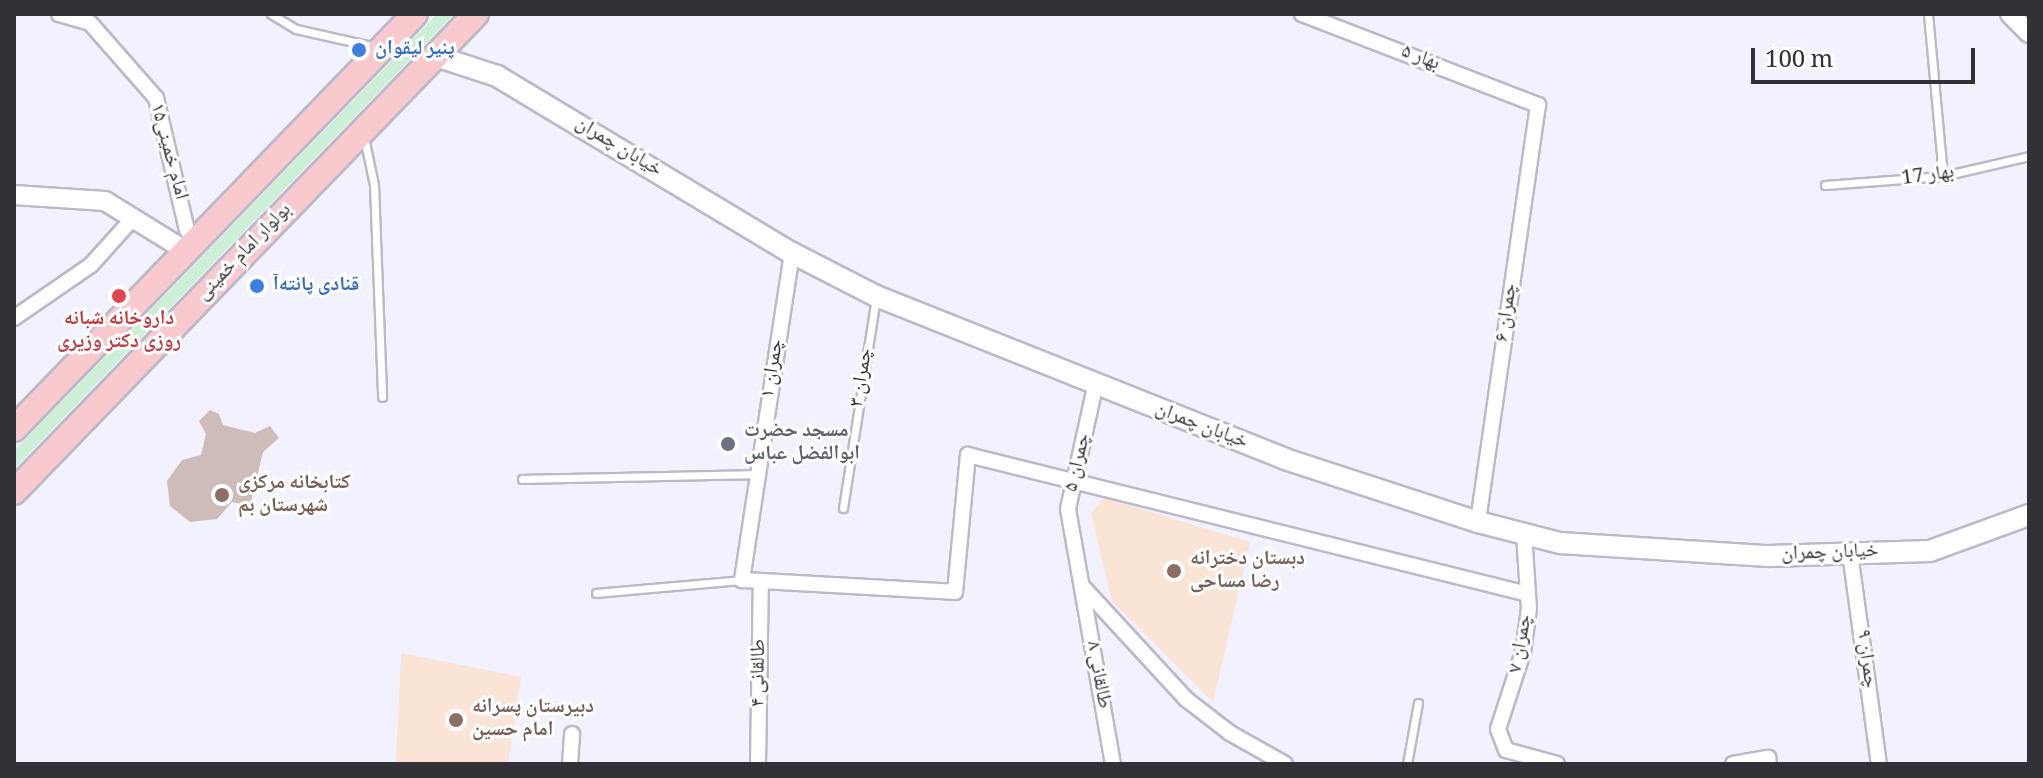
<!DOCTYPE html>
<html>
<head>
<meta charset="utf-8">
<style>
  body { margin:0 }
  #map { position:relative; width:2043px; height:778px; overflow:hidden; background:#f2f1fe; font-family:Georgia,"Noto Naskh Arabic",serif }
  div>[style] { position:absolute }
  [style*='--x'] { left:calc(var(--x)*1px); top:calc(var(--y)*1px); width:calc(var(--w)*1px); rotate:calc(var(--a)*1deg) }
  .education>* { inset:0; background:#f9e4d6 }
  .green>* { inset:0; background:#ccefd6 }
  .building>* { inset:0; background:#cebcb8 }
  .roads { filter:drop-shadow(2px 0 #bbb9c9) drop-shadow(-2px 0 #bbb9c9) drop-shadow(0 2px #bbb9c9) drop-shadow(0 -2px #bbb9c9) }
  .service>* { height:7px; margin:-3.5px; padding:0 3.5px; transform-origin:3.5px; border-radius:3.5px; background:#fff }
  .minor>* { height:14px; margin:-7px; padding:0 7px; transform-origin:7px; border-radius:7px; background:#fff }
  .tertiary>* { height:18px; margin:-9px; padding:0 9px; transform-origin:9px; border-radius:9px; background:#fff }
  .secondary>* { height:20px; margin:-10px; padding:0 10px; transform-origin:10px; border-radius:10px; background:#fff }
  .primary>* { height:24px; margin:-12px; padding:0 12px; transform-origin:12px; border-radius:12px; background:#f8cace }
  .dots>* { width:22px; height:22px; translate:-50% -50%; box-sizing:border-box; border:4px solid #fff; border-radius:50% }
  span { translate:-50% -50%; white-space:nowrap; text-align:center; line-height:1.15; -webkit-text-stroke:6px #fff; paint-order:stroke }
  .shop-label { font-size:20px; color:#366cbe; font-weight:700 }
  .left { translate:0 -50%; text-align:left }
  .street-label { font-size:20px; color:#323137 }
  .health-label { font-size:20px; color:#be3a42; font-weight:700 }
  .worship-label { font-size:20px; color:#5b616d; font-weight:700 }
  .education-label { font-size:20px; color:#785e54; font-weight:700 }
  .frame { position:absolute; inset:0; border:16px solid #323137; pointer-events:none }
  .scale { position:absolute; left:1751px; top:48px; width:224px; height:36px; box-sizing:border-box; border:4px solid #323137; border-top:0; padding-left:10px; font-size:24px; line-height:28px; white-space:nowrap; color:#323137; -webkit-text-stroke:6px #fff; paint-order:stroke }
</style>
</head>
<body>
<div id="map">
  <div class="education">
    <div style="clip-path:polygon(1104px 498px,1250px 542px,1213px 702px,1112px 601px,1091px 513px)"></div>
    <div style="clip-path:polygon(401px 653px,521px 677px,508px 764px,396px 764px)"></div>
  </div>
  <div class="green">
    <div style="clip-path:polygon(437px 14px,454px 14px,14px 469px,14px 451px)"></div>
  </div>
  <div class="building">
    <div style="clip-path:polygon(210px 410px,219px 414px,223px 425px,255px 433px,270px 426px,279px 438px,263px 452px,250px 506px,232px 502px,217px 519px,190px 522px,170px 506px,167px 481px,182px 460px,201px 455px,206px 434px,199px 421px)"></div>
  </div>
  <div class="roads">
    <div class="service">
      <div style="--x:271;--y:14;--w:29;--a:31"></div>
      <div style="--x:296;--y:29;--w:82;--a:12.7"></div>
      <div style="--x:1928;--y:14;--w:163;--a:84.7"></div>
      <div style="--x:364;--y:137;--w:49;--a:78.2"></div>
      <div style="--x:374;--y:185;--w:212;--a:87.8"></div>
      <div style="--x:1825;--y:185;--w:118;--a:-4.4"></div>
      <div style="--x:1943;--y:176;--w:88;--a:-13.1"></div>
      <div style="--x:522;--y:479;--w:236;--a:-1.2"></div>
      <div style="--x:843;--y:508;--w:213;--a:-81.1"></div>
      <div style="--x:596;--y:593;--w:147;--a:-5.1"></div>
      <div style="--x:1407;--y:764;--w:62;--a:-79.8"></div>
    </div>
    <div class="minor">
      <div style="--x:59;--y:14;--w:32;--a:16"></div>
      <div style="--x:90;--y:23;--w:100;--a:48.7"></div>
      <div style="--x:156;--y:98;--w:136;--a:76.8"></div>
      <div style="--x:187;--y:230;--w:14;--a:45"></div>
      <div style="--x:1302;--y:14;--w:253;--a:21.1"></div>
      <div style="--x:1538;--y:105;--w:421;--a:98.2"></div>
      <div style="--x:792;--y:253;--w:331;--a:98.7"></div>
      <div style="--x:742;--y:580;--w:213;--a:3.2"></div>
      <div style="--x:955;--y:592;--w:138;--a:-84.6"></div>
      <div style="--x:968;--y:455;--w:577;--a:13.94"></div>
      <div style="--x:14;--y:318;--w:93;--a:-34.5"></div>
      <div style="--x:91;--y:265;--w:64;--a:-48.1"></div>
      <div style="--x:1095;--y:387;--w:125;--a:102.5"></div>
      <div style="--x:1068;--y:509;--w:259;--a:80"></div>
      <div style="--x:1850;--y:553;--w:213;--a:82.2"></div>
      <div style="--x:1082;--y:586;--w:154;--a:47.4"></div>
      <div style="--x:1186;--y:699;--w:56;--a:37.7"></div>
      <div style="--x:1230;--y:733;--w:63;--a:29.4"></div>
      <div style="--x:1506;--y:750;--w:22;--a:-111"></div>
      <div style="--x:1498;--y:729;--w:81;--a:-72"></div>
      <div style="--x:1523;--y:652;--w:43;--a:-82.1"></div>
      <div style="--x:1529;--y:609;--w:75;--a:-93.8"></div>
      <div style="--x:1506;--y:750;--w:53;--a:15.4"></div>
      <div style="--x:570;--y:764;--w:30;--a:-86"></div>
      <div style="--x:758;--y:764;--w:182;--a:-89.1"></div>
      <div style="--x:1733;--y:764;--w:36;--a:-10"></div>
      <div style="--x:1768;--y:758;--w:6;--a:81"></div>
    </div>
    <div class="tertiary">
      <div style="--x:2010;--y:14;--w:27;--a:45"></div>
      <div style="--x:14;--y:195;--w:91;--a:3.8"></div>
      <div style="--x:105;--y:201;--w:95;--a:31.7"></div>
    </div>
    <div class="secondary">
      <div style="--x:436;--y:56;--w:64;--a:18.2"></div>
      <div style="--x:497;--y:76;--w:344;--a:31"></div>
      <div style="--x:792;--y:253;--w:94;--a:27.1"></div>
      <div style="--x:876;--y:296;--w:440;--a:21.7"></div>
      <div style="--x:1285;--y:459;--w:203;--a:18.1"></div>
      <div style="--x:1478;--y:522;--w:85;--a:14.4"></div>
      <div style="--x:1560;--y:543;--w:209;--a:3.6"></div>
      <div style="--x:1769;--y:556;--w:161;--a:-1.8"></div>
      <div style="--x:1930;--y:551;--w:105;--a:-20"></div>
    </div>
    <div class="primary">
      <div style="--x:14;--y:429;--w:577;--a:-45.98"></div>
      <div style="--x:14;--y:492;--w:665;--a:-45.98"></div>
    </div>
  </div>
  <div class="dots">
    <div style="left:359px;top:50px;background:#3f7fe0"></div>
    <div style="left:257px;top:286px;background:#3f7fe0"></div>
    <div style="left:119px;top:296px;background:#e0444e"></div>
    <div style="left:728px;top:444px;background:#6b7280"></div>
    <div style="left:222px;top:495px;background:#8d6e63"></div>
    <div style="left:1174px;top:571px;background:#8d6e63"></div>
    <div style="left:456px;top:720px;background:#8d6e63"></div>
  </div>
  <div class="shop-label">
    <span class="left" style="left:375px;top:50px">پنیر لیقوان</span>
    <span class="left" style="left:273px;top:286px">قنادی پانته‌آ</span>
  </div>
  <div class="street-label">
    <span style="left:1420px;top:59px;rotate:21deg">بهار ۵</span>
    <span style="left:618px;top:148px;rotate:31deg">خیابان چمران</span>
    <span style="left:168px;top:154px;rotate:75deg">امام خمینی۱۵ ‍</span>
    <span style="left:1928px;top:177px;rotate:-8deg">بهار 17</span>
    <span style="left:245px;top:253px;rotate:-46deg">بولوار امام خمینی</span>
    <span style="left:1508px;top:313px;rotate:-82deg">چمران ۶</span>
    <span style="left:774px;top:369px;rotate:-81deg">چمران ۱</span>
    <span style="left:863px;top:378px;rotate:-81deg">چمران ۳</span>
    <span style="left:1201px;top:427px;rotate:21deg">خیابان چمران</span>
    <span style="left:1079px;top:463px;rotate:-77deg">چمران ۵</span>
    <span style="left:1830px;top:554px;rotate:-2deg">خیابان چمران</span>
    <span style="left:1522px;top:644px;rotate:-80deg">چمران ۷</span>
    <span style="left:1865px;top:659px;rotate:82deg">چمران ۹</span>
    <span style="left:760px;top:673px;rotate:-89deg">طالقانی ۴</span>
    <span style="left:1097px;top:675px;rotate:80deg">طالقانی ۸</span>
  </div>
  <div class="health-label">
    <span style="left:119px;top:332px">داروخانه شبانه<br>روزی دکتر وزیری</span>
  </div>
  <div class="worship-label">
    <span class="left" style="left:744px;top:444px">مسجد حضرت<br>ابوالفضل عباس</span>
  </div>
  <div class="education-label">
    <span class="left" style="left:238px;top:496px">کتابخانه مرکزی<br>شهرستان بم</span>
    <span class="left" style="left:1190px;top:572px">دبستان دخترانه<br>رضا مساحی</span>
    <span class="left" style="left:472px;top:720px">دبیرستان پسرانه<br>امام حسین</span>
  </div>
  <div class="frame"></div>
  <div class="scale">100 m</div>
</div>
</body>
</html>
